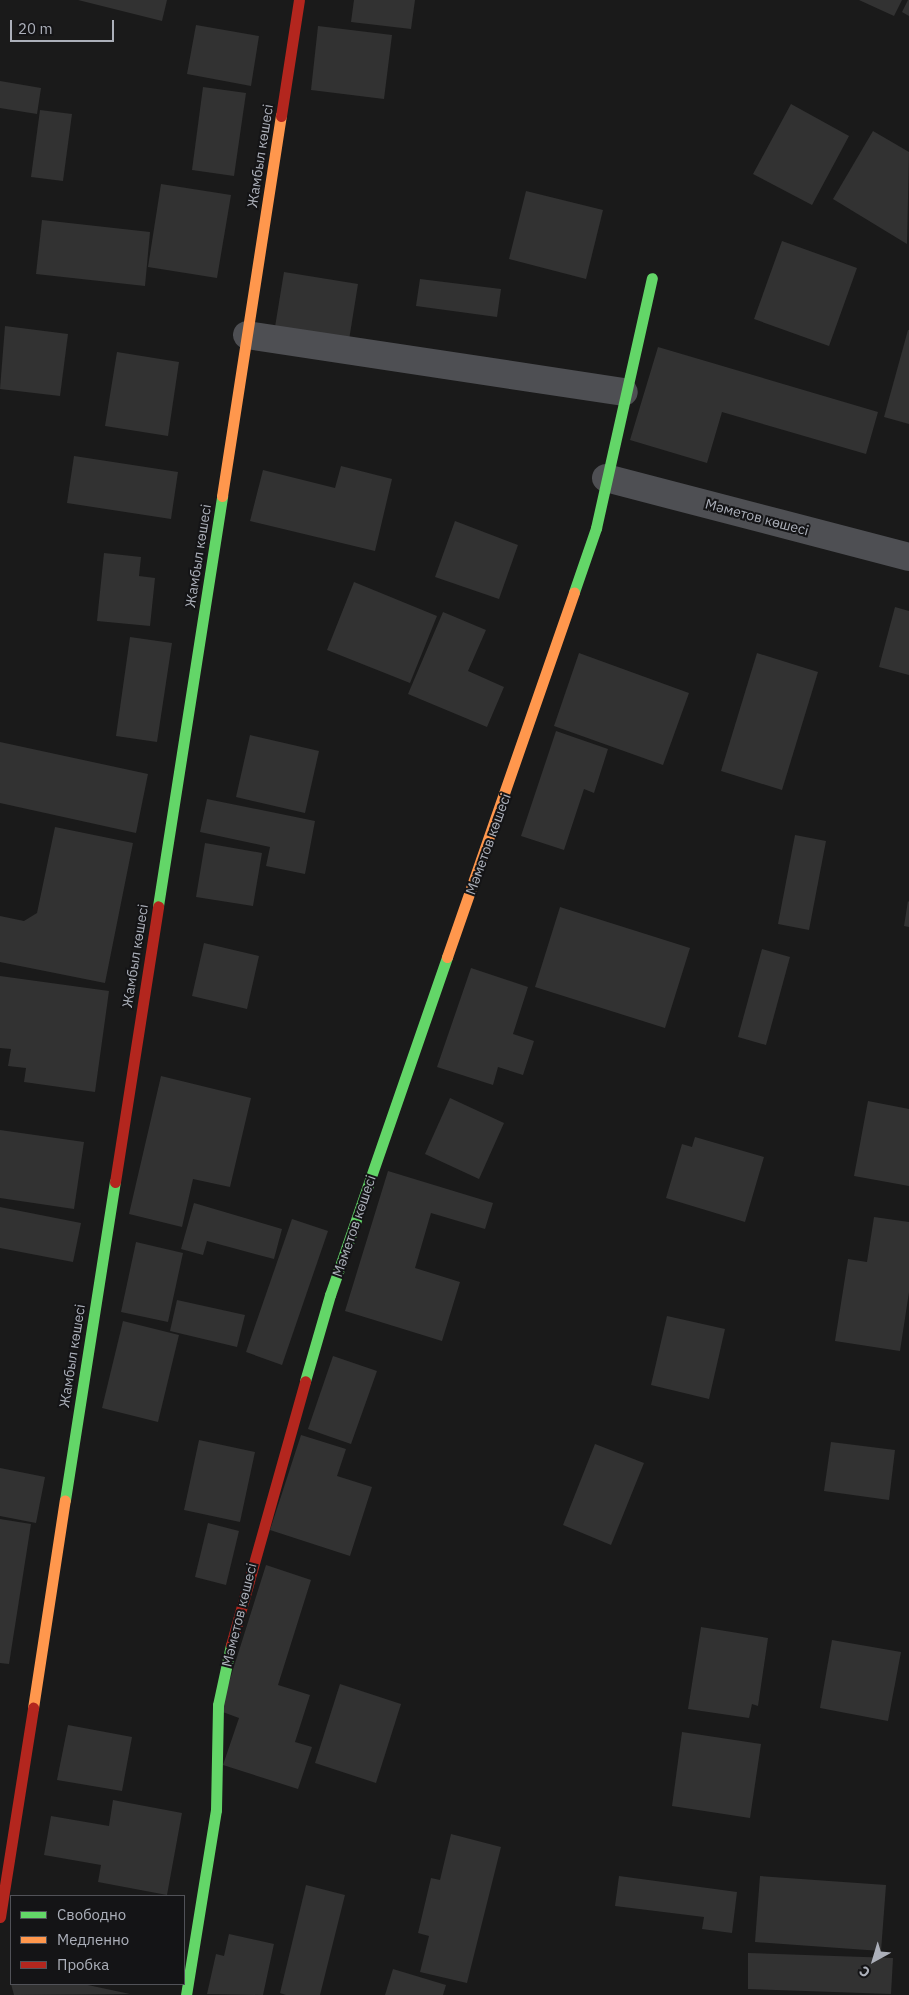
<!DOCTYPE html>
<html>
<head>
<meta charset="utf-8">
<style>
  body { margin:0 }
  #map { position:relative; width:909px; height:1995px; overflow:hidden; background:#1a1a1a; font-family:"IBM Plex Sans",sans-serif }
  div>[style] { position:absolute }
  [style*='--x'] { left:calc(var(--x)*1px); top:calc(var(--y)*1px); width:calc(var(--w)*1px); rotate:calc(var(--a)*1deg) }
  .building>* { inset:0; background:#323232 }
  .street>* { height:28px; margin:-14px; padding:0 14px; transform-origin:14px; border-radius:14px; background:#4e4f53 }
  .fast>* { height:11px; margin:-5.5px; padding:0 5.5px; transform-origin:5.5px; border-radius:5.5px; background:#63d668 }
  .slow>* { height:11px; margin:-5.5px; padding:0 5.5px; transform-origin:5.5px; border-radius:5.5px; background:#ff974d }
  .jam>* { height:11px; margin:-5.5px; padding:0 5.5px; transform-origin:5.5px; border-radius:5.5px; background:#b3261e }
  span { translate:-50% -50%; white-space:nowrap; text-align:center; line-height:1.15; -webkit-text-stroke:4px #141416; paint-order:stroke }
  .street-label { font-size:14px; color:#acb0ba }
  .legend { position:absolute; left:10px; top:1895px; width:175px; height:90px; box-sizing:border-box; background:#141416; border:1px solid #515258; margin:0; padding:6px 9px; list-style:none; font-size:15px; color:#acb0ba }
  .legend li { display:flex; align-items:center; gap:10px; height:25px }
  .legend b { width:25px; border:1px solid #515258 }
  .north { position:absolute; left:849px; top:1935px; width:50px; height:50px; -webkit-text-stroke:4px #141416; paint-order:stroke; rotate:219deg; font-size:14px; font-weight:700; line-height:20px; text-align:center; color:#acb0ba }
  .north::after { content:''; display:block; margin:auto; width:18px; height:22px; background:#acb0ba; clip-path:polygon(50% 0,100% 100%,50% 72%,0 100%) }
  .scale { position:absolute; left:10px; top:20px; width:104px; height:22px; box-sizing:border-box; border:2px solid #acb0ba; border-top:0; padding-left:6px; font-size:15px; line-height:18px; white-space:nowrap; color:#acb0ba; -webkit-text-stroke:4px #141416; paint-order:stroke }
</style>
</head>
<body>
<div id="map">
  <div class="building">
    <div style="clip-path:polygon(78px 0,167px 0,162px 21px)"></div>
    <div style="clip-path:polygon(354px 0,415px 0,411px 29px,351px 22px)"></div>
    <div style="clip-path:polygon(859px 0,902px 0,894px 16px)"></div>
    <div style="clip-path:polygon(908px 0,909px 0,909px 16px,902px 12px)"></div>
    <div style="clip-path:polygon(196px 25px,259px 36px,251px 86px,187px 74px)"></div>
    <div style="clip-path:polygon(318px 26px,392px 35px,384px 99px,311px 90px)"></div>
    <div style="clip-path:polygon(0 81px,41px 88px,37px 114px,0 108px)"></div>
    <div style="clip-path:polygon(203px 87px,246px 93px,234px 176px,192px 170px)"></div>
    <div style="clip-path:polygon(791px 104px,849px 136px,812px 205px,753px 174px)"></div>
    <div style="clip-path:polygon(40px 110px,72px 114px,63px 181px,31px 177px)"></div>
    <div style="clip-path:polygon(873px 131px,909px 152px,907px 244px,833px 199px)"></div>
    <div style="clip-path:polygon(161px 184px,231px 195px,217px 278px,148px 267px)"></div>
    <div style="clip-path:polygon(526px 191px,603px 210px,586px 279px,509px 259px)"></div>
    <div style="clip-path:polygon(42px 220px,150px 232px,145px 286px,36px 274px)"></div>
    <div style="clip-path:polygon(782px 241px,857px 268px,829px 346px,754px 319px)"></div>
    <div style="clip-path:polygon(284px 272px,358px 284px,349px 340px,275px 327px)"></div>
    <div style="clip-path:polygon(420px 279px,501px 289px,497px 317px,416px 306px)"></div>
    <div style="clip-path:polygon(5px 326px,68px 334px,60px 396px,0 389px)"></div>
    <div style="clip-path:polygon(908px 330px,909px 330px,909px 424px,884px 417px)"></div>
    <div style="clip-path:polygon(658px 347px,878px 412px,866px 454px,722px 412px,707px 463px,630px 440px)"></div>
    <div style="clip-path:polygon(117px 352px,179px 362px,168px 436px,105px 426px)"></div>
    <div style="clip-path:polygon(74px 456px,178px 472px,171px 519px,67px 503px)"></div>
    <div style="clip-path:polygon(341px 466px,392px 479px,375px 551px,250px 521px,263px 470px,335px 488px)"></div>
    <div style="clip-path:polygon(455px 521px,518px 545px,499px 599px,435px 577px)"></div>
    <div style="clip-path:polygon(104px 553px,141px 557px,139px 576px,155px 578px,150px 626px,97px 621px)"></div>
    <div style="clip-path:polygon(354px 582px,437px 616px,410px 683px,327px 650px)"></div>
    <div style="clip-path:polygon(895px 607px,909px 611px,909px 675px,879px 667px)"></div>
    <div style="clip-path:polygon(443px 612px,486px 630px,468px 671px,504px 687px,487px 727px,408px 694px)"></div>
    <div style="clip-path:polygon(130px 637px,172px 643px,157px 742px,116px 736px)"></div>
    <div style="clip-path:polygon(579px 653px,689px 693px,663px 765px,554px 726px)"></div>
    <div style="clip-path:polygon(757px 653px,818px 672px,782px 790px,721px 771px)"></div>
    <div style="clip-path:polygon(556px 731px,608px 749px,594px 793px,584px 789px,564px 850px,521px 836px)"></div>
    <div style="clip-path:polygon(250px 735px,319px 751px,305px 813px,236px 797px)"></div>
    <div style="clip-path:polygon(0 742px,148px 774px,136px 833px,0 803px)"></div>
    <div style="clip-path:polygon(207px 799px,315px 821px,305px 874px,266px 866px,270px 847px,200px 832px)"></div>
    <div style="clip-path:polygon(55px 827px,133px 843px,105px 983px,0 962px,0 916px,24px 921px,37px 913px)"></div>
    <div style="clip-path:polygon(795px 835px,826px 841px,809px 930px,778px 924px)"></div>
    <div style="clip-path:polygon(205px 843px,262px 853px,253px 906px,196px 897px)"></div>
    <div style="clip-path:polygon(908px 901px,909px 902px,909px 927px,904px 926px)"></div>
    <div style="clip-path:polygon(560px 907px,690px 948px,665px 1028px,535px 987px)"></div>
    <div style="clip-path:polygon(204px 943px,259px 956px,247px 1009px,192px 996px)"></div>
    <div style="clip-path:polygon(762px 949px,790px 957px,766px 1045px,738px 1037px)"></div>
    <div style="clip-path:polygon(471px 968px,528px 987px,513px 1034px,534px 1041px,523px 1075px,498px 1067px,493px 1085px,437px 1067px)"></div>
    <div style="clip-path:polygon(0 976px,109px 991px,95px 1092px,24px 1082px,26px 1068px,8px 1066px,11px 1049px,0 1048px)"></div>
    <div style="clip-path:polygon(161px 1076px,251px 1098px,230px 1187px,193px 1179px,182px 1227px,129px 1214px)"></div>
    <div style="clip-path:polygon(450px 1098px,504px 1123px,479px 1179px,425px 1154px)"></div>
    <div style="clip-path:polygon(868px 1101px,909px 1109px,909px 1186px,854px 1176px)"></div>
    <div style="clip-path:polygon(0 1130px,84px 1142px,74px 1209px,0 1198px)"></div>
    <div style="clip-path:polygon(695px 1137px,764px 1157px,745px 1222px,666px 1198px,682px 1144px,692px 1147px)"></div>
    <div style="clip-path:polygon(388px 1171px,493px 1203px,485px 1229px,431px 1213px,415px 1268px,460px 1282px,442px 1341px,345px 1311px)"></div>
    <div style="clip-path:polygon(194px 1203px,282px 1229px,274px 1259px,207px 1241px,203px 1255px,181px 1249px)"></div>
    <div style="clip-path:polygon(0 1207px,81px 1223px,73px 1262px,0 1248px)"></div>
    <div style="clip-path:polygon(874px 1217px,909px 1222px,909px 1292px,900px 1351px,835px 1341px,848px 1259px,867px 1262px)"></div>
    <div style="clip-path:polygon(292px 1219px,328px 1231px,282px 1365px,246px 1352px)"></div>
    <div style="clip-path:polygon(136px 1242px,183px 1253px,168px 1322px,121px 1312px)"></div>
    <div style="clip-path:polygon(177px 1300px,245px 1315px,237px 1347px,170px 1331px)"></div>
    <div style="clip-path:polygon(667px 1316px,725px 1329px,709px 1399px,651px 1385px)"></div>
    <div style="clip-path:polygon(123px 1321px,179px 1335px,158px 1422px,102px 1408px)"></div>
    <div style="clip-path:polygon(333px 1356px,377px 1371px,351px 1444px,308px 1429px)"></div>
    <div style="clip-path:polygon(301px 1435px,346px 1449px,337px 1476px,372px 1487px,350px 1556px,270px 1530px)"></div>
    <div style="clip-path:polygon(199px 1440px,255px 1452px,240px 1522px,184px 1510px)"></div>
    <div style="clip-path:polygon(831px 1442px,895px 1450px,889px 1500px,824px 1491px)"></div>
    <div style="clip-path:polygon(595px 1444px,644px 1463px,611px 1545px,563px 1525px)"></div>
    <div style="clip-path:polygon(0 1468px,45px 1477px,36px 1523px,0 1516px)"></div>
    <div style="clip-path:polygon(0 1519px,31px 1524px,9px 1664px,0 1663px)"></div>
    <div style="clip-path:polygon(208px 1523px,239px 1531px,226px 1585px,195px 1577px)"></div>
    <div style="clip-path:polygon(266px 1565px,311px 1580px,278px 1685px,310px 1695px,295px 1742px,312px 1747px,298px 1789px,223px 1765px,239px 1718px,220px 1711px)"></div>
    <div style="clip-path:polygon(701px 1627px,768px 1638px,758px 1706px,752px 1704px,749px 1718px,688px 1709px)"></div>
    <div style="clip-path:polygon(832px 1640px,901px 1652px,888px 1721px,820px 1708px)"></div>
    <div style="clip-path:polygon(340px 1684px,401px 1704px,376px 1783px,315px 1763px)"></div>
    <div style="clip-path:polygon(68px 1725px,132px 1737px,122px 1791px,57px 1780px)"></div>
    <div style="clip-path:polygon(682px 1732px,761px 1744px,750px 1818px,672px 1806px)"></div>
    <div style="clip-path:polygon(113px 1800px,182px 1813px,167px 1895px,98px 1882px,101px 1865px,44px 1855px,51px 1816px,109px 1826px)"></div>
    <div style="clip-path:polygon(451px 1834px,501px 1847px,467px 1983px,420px 1972px,429px 1936px,418px 1933px,431px 1878px,440px 1880px)"></div>
    <div style="clip-path:polygon(619px 1876px,737px 1892px,732px 1933px,702px 1929px,704px 1917px,615px 1906px)"></div>
    <div style="clip-path:polygon(760px 1876px,886px 1885px,881px 1951px,755px 1942px)"></div>
    <div style="clip-path:polygon(306px 1885px,345px 1895px,320px 1995px,286px 1995px,280px 1993px)"></div>
    <div style="clip-path:polygon(229px 1934px,274px 1944px,263px 1995px,207px 1994px,216px 1954px,224px 1956px)"></div>
    <div style="clip-path:polygon(748px 1953px,893px 1958px,891px 1994px,748px 1989px)"></div>
    <div style="clip-path:polygon(393px 1969px,446px 1985px,443px 1995px,385px 1995px)"></div>
    <div style="clip-path:polygon(11px 1984px,83px 1984px,130px 1994px,14px 1995px)"></div>
  </div>
  <div class="street">
    <div style="--x:247;--y:335;--w:381;--a:8.6"></div>
    <div style="--x:606;--y:478;--w:313;--a:14.6"></div>
  </div>
  <div class="fast">
    <div style="--x:574;--y:592;--w:68;--a:-71"></div>
    <div style="--x:596;--y:528;--w:256;--a:-77.4"></div>
    <div style="--x:158;--y:906;--w:415;--a:-81.1"></div>
    <div style="--x:305;--y:1381;--w:90;--a:-73.8"></div>
    <div style="--x:330;--y:1295;--w:358;--a:-70.9"></div>
    <div style="--x:65;--y:1500;--w:322;--a:-81.1"></div>
    <div style="--x:186;--y:1995;--w:187;--a:-80.8"></div>
    <div style="--x:216;--y:1810;--w:105;--a:-88.9"></div>
    <div style="--x:218;--y:1705;--w:61;--a:-77.8"></div>
  </div>
  <div class="slow">
    <div style="--x:222;--y:496;--w:385;--a:-81.2"></div>
    <div style="--x:447;--y:957;--w:386;--a:-70.8"></div>
    <div style="--x:33;--y:1708;--w:210;--a:-81.3"></div>
  </div>
  <div class="jam">
    <div style="--x:281;--y:116;--w:117;--a:-81.2"></div>
    <div style="--x:115;--y:1182;--w:279;--a:-81.1"></div>
    <div style="--x:231;--y:1645;--w:274;--a:-74.3"></div>
    <div style="--x:0;--y:1917;--w:212;--a:-81"></div>
  </div>
  <div class="street-label">
    <span style="left:260px;top:156px;rotate:-81deg">Жамбыл көшесі</span>
    <span style="left:757px;top:517px;rotate:15deg">Мәметов көшесі</span>
    <span style="left:198px;top:556px;rotate:-81deg">Жамбыл көшесі</span>
    <span style="left:488px;top:844px;rotate:-70deg">Мәметов көшесі</span>
    <span style="left:135px;top:956px;rotate:-81deg">Жамбыл көшесі</span>
    <span style="left:354px;top:1226px;rotate:-71deg">Мәметов көшесі</span>
    <span style="left:72px;top:1356px;rotate:-81deg">Жамбыл көшесі</span>
    <span style="left:239px;top:1615px;rotate:-76deg">Мәметов көшесі</span>
  </div>
  <ul class="legend">
  <li><b style="height:6px;background:#63d668"></b>Свободно</li>
  <li><b style="height:6px;background:#ff974d"></b>Медленно</li>
  <li><b style="height:6px;background:#b3261e"></b>Пробка</li>
  </ul>
  <div class="north">С</div>
  <div class="scale">20 m</div>
</div>
</body>
</html>
